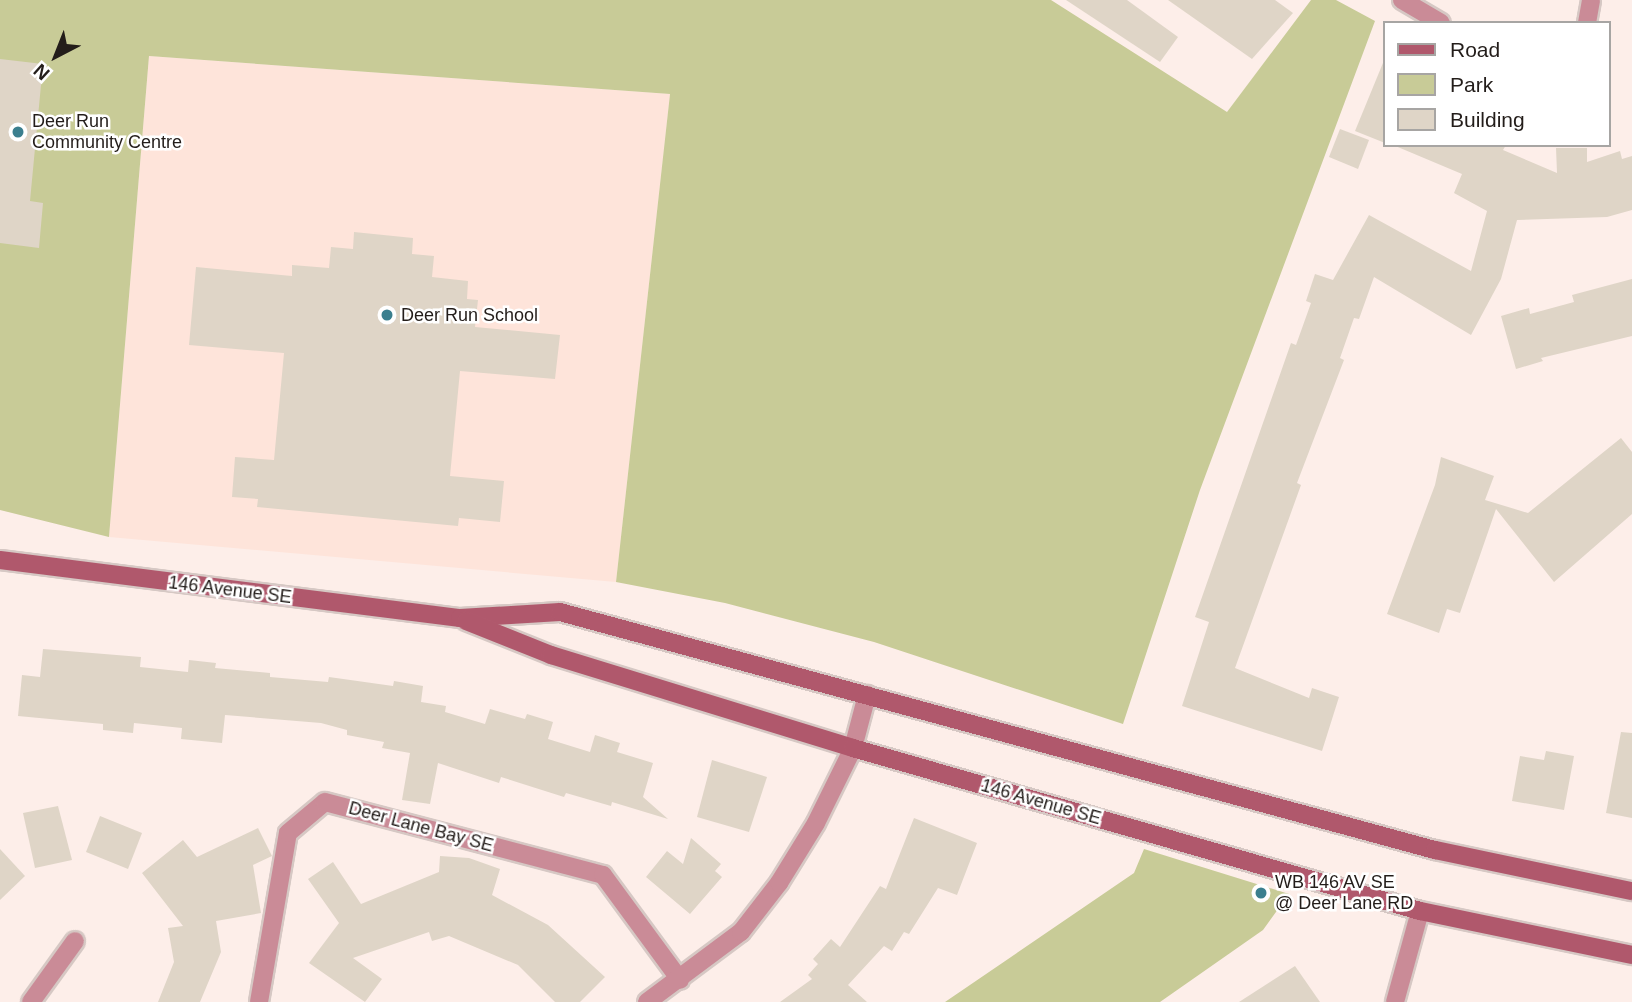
<!DOCTYPE html>
<html>
<head>
<meta charset="utf-8">
<style>
  body { margin:0 }
  #map { position:relative; width:1632px; height:1002px; overflow:hidden; background:#fdeee9; font-family:Helvetica,sans-serif }
  div>[style] { position:absolute }
  [style*='--x'] { left:calc(var(--x)*1px); top:calc(var(--y)*1px); width:calc(var(--w)*1px); rotate:calc(var(--a)*1deg) }
  .built>* { inset:0; background:#fee4da }
  .green>* { inset:0; background:#c8cb97 }
  .building>* { inset:0; background:#dfd5c7 }
  .roads { filter:drop-shadow(2px 0 #d6c8c4) drop-shadow(-2px 0 #d6c8c4) drop-shadow(0 2px #d6c8c4) drop-shadow(0 -2px #d6c8c4) }
  .street>* { height:18px; margin:-9px; padding:0 9px; transform-origin:9px; border-radius:9px; background:#ca8b97 }
  .secondary>* { height:18px; margin:-9px; padding:0 9px; transform-origin:9px; border-radius:9px; background:#b0586c }
  .dots>* { width:19px; height:19px; translate:-50% -50%; box-sizing:border-box; border:4px solid #fff; border-radius:50% }
  span { translate:-50% -50%; white-space:nowrap; text-align:center; line-height:1.15; -webkit-text-stroke:5px #fff; paint-order:stroke }
  .poi-label { font-size:18px; color:#231d1a }
  .left { translate:0 -50%; text-align:left }
  .street-label { font-size:18px; color:#231d1a }
  .legend { position:absolute; left:1383px; top:21px; width:228px; height:126px; box-sizing:border-box; background:#fff; border:2px solid #a7a5a3; margin:0; padding:9px 12px; list-style:none; font-size:21px; color:#231d1a }
  .legend li { display:flex; align-items:center; gap:14px; height:35px }
  .legend b { width:35px; border:2px solid #a7a5a3 }
  .north { position:absolute; left:21px; top:21px; width:70px; height:70px; -webkit-text-stroke:5px #fff; paint-order:stroke; rotate:222deg; font-size:19px; font-weight:700; line-height:28px; text-align:center; color:#231d1a }
  .north::after { content:''; display:block; margin:auto; width:24px; height:32px; background:#231d1a; clip-path:polygon(50% 0,100% 100%,50% 72%,0 100%) }
</style>
</head>
<body>
<div id="map">
  <div class="built">
    <div style="clip-path:polygon(149px 56px,670px 94px,616px 582px,109px 537px)"></div>
  </div>
  <div class="green">
    <div style="clip-path:polygon(0 0,1051px 0,1227px 112px,1311px 0,1336px 0,1375px 21px,1200px 490px,1123px 724px,874px 642px,725px 603px,616px 582px,670px 94px,149px 56px,109px 537px,0 510px)"></div>
    <div style="clip-path:polygon(1144px 849px,1289px 894px,1263px 930px,1160px 1002px,945px 1002px,1134px 873px)"></div>
  </div>
  <div class="building">
    <div style="clip-path:polygon(1066px 0,1127px 0,1178px 37px,1160px 62px)"></div>
    <div style="clip-path:polygon(1168px 0,1275px 0,1293px 13px,1252px 59px)"></div>
    <div style="clip-path:polygon(1385px 58px,1385px 143px,1355px 131px)"></div>
    <div style="clip-path:polygon(0 59px,43px 64px,30px 201px,43px 203px,39px 248px,0 243px)"></div>
    <div style="clip-path:polygon(1340px 129px,1369px 140px,1358px 169px,1329px 157px)"></div>
    <div style="clip-path:polygon(1393px 145px,1506px 145px,1503px 150px,1557px 173px,1556px 148px,1587px 148px,1587px 162px,1620px 151px,1622px 159px,1632px 156px,1632px 210px,1607px 217px,1517px 220px,1501px 279px,1471px 335px,1374px 277px,1359px 319px,1354px 318px,1340px 358px,1344px 360px,1297px 483px,1301px 485px,1235px 668px,1309px 698px,1312px 688px,1339px 697px,1322px 751px,1182px 706px,1209px 622px,1195px 617px,1291px 343px,1296px 345px,1311px 303px,1306px 301px,1315px 274px,1333px 280px,1369px 215px,1471px 271px,1487px 211px,1454px 193px,1462px 174px)"></div>
    <div style="clip-path:polygon(354px 232px,413px 238px,412px 254px,434px 256px,432px 277px,468px 281px,467px 299px,478px 300px,475px 327px,560px 335px,555px 379px,460px 371px,450px 476px,504px 481px,500px 522px,459px 518px,458px 526px,257px 507px,258px 499px,232px 497px,235px 457px,274px 460px,284px 353px,189px 345px,196px 267px,292px 276px,292px 265px,329px 268px,331px 247px,353px 249px)"></div>
    <div style="clip-path:polygon(1632px 279px,1632px 336px,1541px 358px,1543px 361px,1516px 369px,1501px 316px,1529px 308px,1530px 314px,1574px 302px,1572px 295px)"></div>
    <div style="clip-path:polygon(1621px 438px,1632px 452px,1632px 514px,1554px 582px,1496px 509px,1460px 613px,1447px 609px,1439px 633px,1387px 614px,1435px 485px,1441px 457px,1494px 476px,1485px 500px,1528px 513px)"></div>
    <div style="clip-path:polygon(43px 649px,141px 657px,140px 667px,188px 672px,189px 660px,216px 663px,215px 668px,270px 673px,270px 677px,328px 682px,329px 677px,393px 686px,394px 681px,423px 686px,421px 702px,446px 706px,445px 712px,485px 724px,490px 709px,525px 719px,527px 714px,553px 722px,548px 739px,590px 752px,595px 735px,620px 743px,617px 752px,653px 763px,643px 797px,668px 819px,612px 802px,611px 806px,566px 793px,564px 797px,501px 777px,499px 783px,438px 763px,430px 804px,402px 800px,410px 753px,382px 748px,384px 742px,347px 735px,347px 730px,321px 723px,225px 715px,222px 743px,181px 739px,182px 728px,134px 723px,133px 733px,103px 730px,103px 724px,18px 716px,22px 675px,40px 677px)"></div>
    <div style="clip-path:polygon(1621px 732px,1632px 733px,1632px 818px,1606px 813px)"></div>
    <div style="clip-path:polygon(1546px 751px,1574px 756px,1564px 810px,1512px 801px,1520px 756px,1544px 760px)"></div>
    <div style="clip-path:polygon(712px 760px,767px 777px,749px 832px,697px 817px)"></div>
    <div style="clip-path:polygon(58px 806px,72px 860px,35px 868px,23px 813px)"></div>
    <div style="clip-path:polygon(100px 816px,142px 833px,128px 869px,86px 852px)"></div>
    <div style="clip-path:polygon(914px 818px,977px 843px,957px 895px,938px 888px,909px 934px,904px 932px,892px 951px,884px 946px,848px 985px,867px 1002px,780px 1002px,812px 979px,808px 975px,818px 964px,813px 959px,831px 939px,840px 947px,880px 886px,886px 889px)"></div>
    <div style="clip-path:polygon(258px 828px,272px 856px,253px 865px,261px 913px,216px 921px,221px 952px,200px 1002px,158px 1002px,174px 962px,168px 928px,183px 926px,142px 873px,183px 840px,197px 857px)"></div>
    <div style="clip-path:polygon(691px 838px,721px 864px,715px 871px,722px 877px,690px 914px,646px 877px,667px 851px,683px 864px)"></div>
    <div style="clip-path:polygon(0 849px,25px 876px,0 900px)"></div>
    <div style="clip-path:polygon(440px 856px,469px 858px,500px 869px,492px 895px,548px 925px,605px 977px,580px 1002px,555px 1002px,518px 965px,449px 936px,432px 941px,429px 932px,353px 958px,382px 979px,365px 1002px,309px 963px,339px 923px,308px 879px,333px 862px,361px 904px,439px 872px)"></div>
    <div style="clip-path:polygon(1295px 966px,1320px 1002px,1239px 1002px)"></div>
  </div>
  <div class="roads">
    <div class="street">
      <div style="--x:1402;--y:0;--w:45;--a:30.5"></div>
      <div style="--x:1587;--y:23;--w:23;--a:-80"></div>
      <div style="--x:31;--y:1002;--w:75;--a:-54.2"></div>
      <div style="--x:259;--y:1002;--w:171;--a:-80.3"></div>
      <div style="--x:288;--y:833;--w:48;--a:-40"></div>
      <div style="--x:325;--y:802;--w:287;--a:14.7"></div>
      <div style="--x:603;--y:875;--w:130;--a:53.7"></div>
      <div style="--x:647;--y:1002;--w:117;--a:-36.7"></div>
      <div style="--x:741;--y:932;--w:62;--a:-52.2"></div>
      <div style="--x:779;--y:883;--w:70;--a:-58.3"></div>
      <div style="--x:816;--y:823;--w:84;--a:-63.7"></div>
      <div style="--x:853;--y:748;--w:55;--a:-75.2"></div>
      <div style="--x:1395;--y:1002;--w:94;--a:-74.6"></div>
    </div>
    <div class="secondary">
      <div style="--x:0;--y:560;--w:464;--a:7.2"></div>
      <div style="--x:460;--y:618;--w:100;--a:-3.4"></div>
      <div style="--x:560;--y:612;--w:907;--a:15.22"></div>
      <div style="--x:1435;--y:850;--w:201;--a:11.8"></div>
      <div style="--x:466;--y:621;--w:92;--a:21.8"></div>
      <div style="--x:551;--y:655;--w:316;--a:17.1"></div>
      <div style="--x:853;--y:748;--w:590;--a:16.04"></div>
      <div style="--x:1420;--y:911;--w:217;--a:11.7"></div>
    </div>
  </div>
  <div class="dots">
    <div style="left:18px;top:132px;background:#3b7f8e"></div>
    <div style="left:387px;top:315px;background:#3b7f8e"></div>
    <div style="left:1261px;top:893px;background:#3b7f8e"></div>
  </div>
  <div class="poi-label">
    <span class="left" style="left:32px;top:132px">Deer Run<br>Community Centre</span>
    <span class="left" style="left:401px;top:315px">Deer Run School</span>
    <span class="left" style="left:1275px;top:893px">WB 146 AV SE<br>@ Deer Lane RD</span>
  </div>
  <div class="street-label">
    <span style="left:230px;top:590px;rotate:7deg">146 Avenue SE</span>
    <span style="left:1041px;top:802px;rotate:16deg">146 Avenue SE</span>
    <span style="left:421px;top:827px;rotate:15deg">Deer Lane Bay SE</span>
  </div>
  <ul class="legend">
  <li><b style="height:9px;background:#b0586c"></b>Road</li>
  <li><b style="height:19px;background:#c8cb97"></b>Park</li>
  <li><b style="height:19px;background:#dfd5c7"></b>Building</li>
  </ul>
  <div class="north">N</div>
</div>
</body>
</html>
